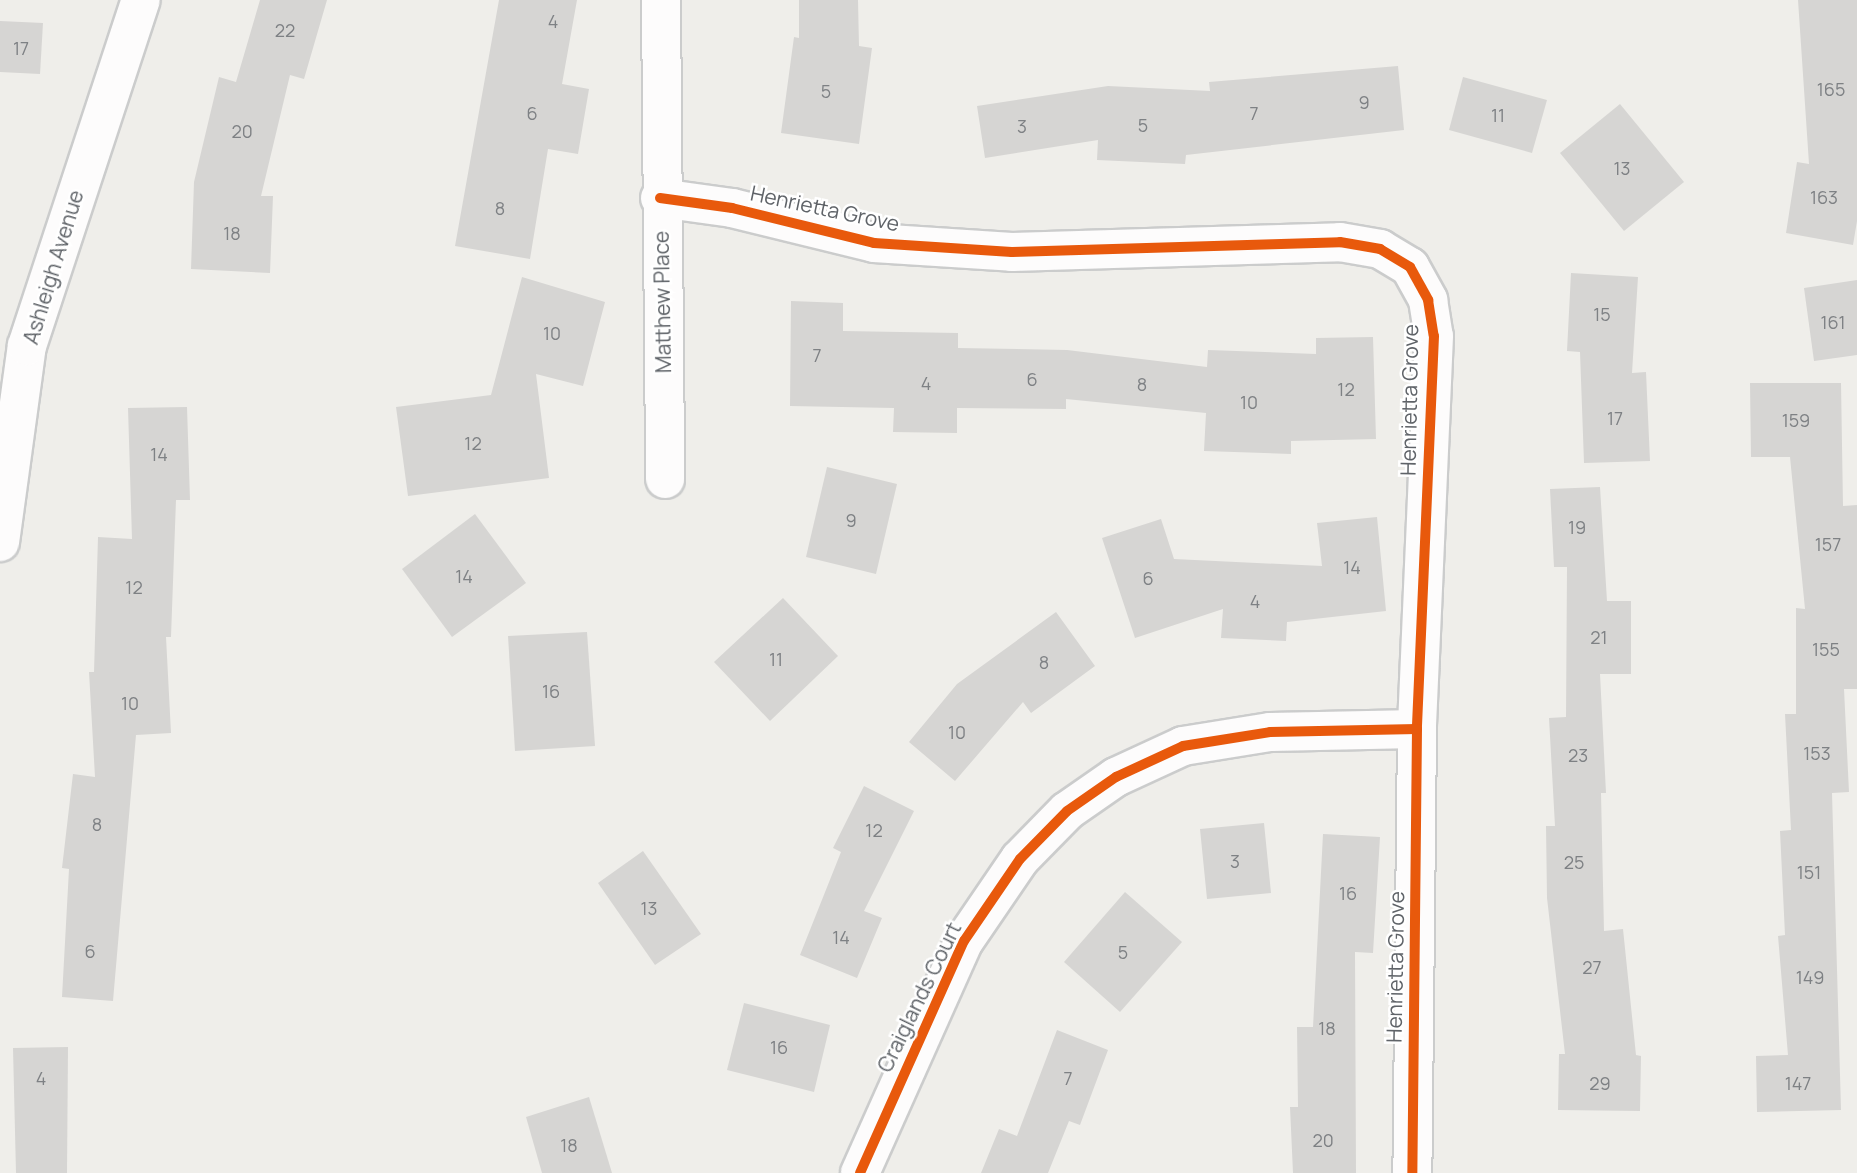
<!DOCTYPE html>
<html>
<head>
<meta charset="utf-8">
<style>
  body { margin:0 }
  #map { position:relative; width:1857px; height:1173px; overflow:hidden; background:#efeeea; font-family:Manrope,sans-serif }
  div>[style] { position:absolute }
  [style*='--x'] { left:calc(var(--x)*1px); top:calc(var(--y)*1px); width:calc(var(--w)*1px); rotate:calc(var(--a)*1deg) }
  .building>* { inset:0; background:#d6d5d3 }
  .roads { filter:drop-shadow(2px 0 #cbcccc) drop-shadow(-2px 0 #cbcccc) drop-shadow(0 2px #cbcccc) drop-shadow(0 -2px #cbcccc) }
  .minor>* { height:38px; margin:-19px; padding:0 19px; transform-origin:19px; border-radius:19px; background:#fdfcfc }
  .cycleway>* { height:10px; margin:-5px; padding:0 5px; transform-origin:5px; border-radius:5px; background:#e8590c }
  span { translate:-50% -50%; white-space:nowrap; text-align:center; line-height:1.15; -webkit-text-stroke:5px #fff; paint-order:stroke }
  .number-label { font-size:18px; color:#7e8184 }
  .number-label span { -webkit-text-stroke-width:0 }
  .street-label { font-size:21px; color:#5f6368 }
</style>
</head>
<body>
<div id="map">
  <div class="building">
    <div style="clip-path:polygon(260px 0,327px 0,304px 79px,290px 75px,261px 196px,273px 196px,270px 273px,191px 269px,194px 182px,219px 77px,236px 82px)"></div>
    <div style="clip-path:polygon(499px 0,577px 0,562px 84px,589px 89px,578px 154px,548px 149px,530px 259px,455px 246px)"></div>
    <div style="clip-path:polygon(799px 0,858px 0,859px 46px,872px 48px,859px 144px,781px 133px,794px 37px,799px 38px)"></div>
    <div style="clip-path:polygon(1798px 0,1857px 0,1857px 221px,1853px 245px,1786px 233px,1797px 162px,1809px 164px)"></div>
    <div style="clip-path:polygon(0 21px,43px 23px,40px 74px,0 72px)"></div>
    <div style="clip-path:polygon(1398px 66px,1404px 130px,1186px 155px,1185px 164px,1097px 160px,1098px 140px,985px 158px,977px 106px,1108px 86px,1210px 91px,1209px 82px)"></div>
    <div style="clip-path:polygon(1463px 77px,1547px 100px,1532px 153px,1449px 130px)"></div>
    <div style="clip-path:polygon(1620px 104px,1684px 182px,1624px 231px,1560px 153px)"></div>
    <div style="clip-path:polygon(1571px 273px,1638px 277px,1632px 373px,1646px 372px,1650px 461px,1584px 463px,1580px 352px,1567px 351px)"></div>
    <div style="clip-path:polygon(522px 277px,605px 302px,583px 386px,536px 374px,549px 478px,408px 496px,396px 407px,491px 395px)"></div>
    <div style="clip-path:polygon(1857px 280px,1857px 355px,1814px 361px,1804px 288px)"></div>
    <div style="clip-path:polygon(791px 301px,843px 303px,843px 331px,958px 333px,958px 348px,1067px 350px,1207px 367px,1208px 350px,1316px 354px,1316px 338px,1373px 337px,1376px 439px,1291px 441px,1291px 454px,1204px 451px,1206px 413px,1066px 399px,1066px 409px,957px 408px,957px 433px,893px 432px,894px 408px,790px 406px)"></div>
    <div style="clip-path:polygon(1750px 383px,1841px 383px,1843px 506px,1857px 505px,1857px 689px,1844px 689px,1849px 792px,1832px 793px,1841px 1110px,1757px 1112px,1756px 1056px,1788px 1055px,1778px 936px,1785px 935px,1780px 831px,1791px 830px,1785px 714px,1796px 714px,1796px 608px,1805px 609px,1790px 457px,1751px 457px)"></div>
    <div style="clip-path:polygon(187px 407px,190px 500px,176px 500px,171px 637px,166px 637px,171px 733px,136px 735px,113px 1001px,62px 997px,69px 869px,62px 868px,73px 774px,95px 777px,89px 672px,94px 672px,98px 537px,132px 539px,128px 408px)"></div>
    <div style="clip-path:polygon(827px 467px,897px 484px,876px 574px,806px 557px)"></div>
    <div style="clip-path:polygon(1600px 487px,1607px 601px,1631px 601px,1631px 674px,1600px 674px,1606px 793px,1601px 793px,1604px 931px,1623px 929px,1636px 1055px,1641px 1056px,1640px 1111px,1558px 1110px,1559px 1054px,1565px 1054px,1547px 898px,1546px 826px,1555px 826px,1549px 718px,1566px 717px,1567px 567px,1554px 567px,1550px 489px)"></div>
    <div style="clip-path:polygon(475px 514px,526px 583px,452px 637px,402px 569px)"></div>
    <div style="clip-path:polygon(1377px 517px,1386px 611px,1287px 622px,1286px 641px,1221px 638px,1223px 609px,1135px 638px,1102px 538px,1161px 519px,1174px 559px,1322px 566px,1317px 523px)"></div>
    <div style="clip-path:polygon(783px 598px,838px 656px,770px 721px,714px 662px)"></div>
    <div style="clip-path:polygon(1056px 612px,1095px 666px,1031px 713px,1023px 702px,955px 781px,909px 742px,957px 684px)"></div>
    <div style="clip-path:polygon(587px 632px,595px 746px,515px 751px,508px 636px)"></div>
    <div style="clip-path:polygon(864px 786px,914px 811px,864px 911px,882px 918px,857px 978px,800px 955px,841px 852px,833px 848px)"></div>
    <div style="clip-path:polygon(1264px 823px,1271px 893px,1207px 899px,1200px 829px)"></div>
    <div style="clip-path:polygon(1323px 834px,1380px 837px,1373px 953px,1355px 952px,1356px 1173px,1293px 1173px,1290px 1107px,1298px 1107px,1297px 1027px,1313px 1027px)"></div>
    <div style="clip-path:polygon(643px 851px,701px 934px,655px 965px,598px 883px)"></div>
    <div style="clip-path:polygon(1125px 892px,1182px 942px,1120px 1012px,1064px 962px)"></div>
    <div style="clip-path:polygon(744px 1003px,830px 1025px,814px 1092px,727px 1070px)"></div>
    <div style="clip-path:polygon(1057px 1030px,1108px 1050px,1080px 1125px,1069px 1121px,1048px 1173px,981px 1173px,999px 1129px,1017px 1136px)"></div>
    <div style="clip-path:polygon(68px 1047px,67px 1173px,16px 1173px,13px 1048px)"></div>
    <div style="clip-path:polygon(589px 1097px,612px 1173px,542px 1173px,526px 1117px)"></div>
  </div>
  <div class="roads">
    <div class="minor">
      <div style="--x:661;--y:0;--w:479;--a:89.5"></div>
      <div style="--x:660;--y:198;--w:73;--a:7.9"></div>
      <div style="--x:732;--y:208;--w:146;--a:13.8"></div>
      <div style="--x:874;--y:243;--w:138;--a:3.7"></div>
      <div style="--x:1012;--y:252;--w:328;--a:-1.7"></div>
      <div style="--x:1340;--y:242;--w:41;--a:9.9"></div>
      <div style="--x:1380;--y:249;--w:35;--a:31"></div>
      <div style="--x:1410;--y:267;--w:38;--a:61"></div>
      <div style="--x:1428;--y:300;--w:36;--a:81"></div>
      <div style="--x:1434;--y:336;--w:393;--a:92.5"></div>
      <div style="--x:1417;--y:729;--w:444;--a:90.6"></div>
      <div style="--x:0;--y:542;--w:198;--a:-82.2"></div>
      <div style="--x:27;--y:346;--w:364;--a:-71.8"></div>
      <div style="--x:860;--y:1173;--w:254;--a:-65.9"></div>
      <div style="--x:964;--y:941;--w:99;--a:-55.7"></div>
      <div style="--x:1020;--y:859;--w:67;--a:-45.6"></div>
      <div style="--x:1067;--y:811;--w:60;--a:-34.8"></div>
      <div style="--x:1116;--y:777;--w:74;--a:-24.8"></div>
      <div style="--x:1183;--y:746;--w:88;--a:-9.1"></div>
      <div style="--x:1270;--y:732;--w:147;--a:-1.2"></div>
    </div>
  </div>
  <div class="cycleway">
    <div style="--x:660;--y:198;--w:73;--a:7.9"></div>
    <div style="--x:732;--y:208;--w:146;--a:13.8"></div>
    <div style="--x:874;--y:243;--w:138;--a:3.7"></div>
    <div style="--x:1012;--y:252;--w:328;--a:-1.7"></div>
    <div style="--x:1340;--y:242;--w:41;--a:9.9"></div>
    <div style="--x:1380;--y:249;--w:35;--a:31"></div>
    <div style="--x:1410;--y:267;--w:38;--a:61"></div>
    <div style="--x:1428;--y:300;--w:36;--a:81"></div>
    <div style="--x:1434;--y:336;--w:393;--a:92.5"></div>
    <div style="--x:1417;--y:729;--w:444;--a:90.6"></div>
    <div style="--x:860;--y:1173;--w:254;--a:-65.9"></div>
    <div style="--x:964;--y:941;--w:99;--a:-55.7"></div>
    <div style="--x:1020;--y:859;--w:67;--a:-45.6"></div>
    <div style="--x:1067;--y:811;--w:60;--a:-34.8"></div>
    <div style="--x:1116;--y:777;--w:74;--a:-24.8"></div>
    <div style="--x:1183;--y:746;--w:88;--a:-9.1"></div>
    <div style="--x:1270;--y:732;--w:147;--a:-1.2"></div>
  </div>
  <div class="number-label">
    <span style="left:553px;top:21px">4</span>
    <span style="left:285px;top:30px">22</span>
    <span style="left:21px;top:48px">17</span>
    <span style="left:1831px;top:89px">165</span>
    <span style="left:826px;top:91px">5</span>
    <span style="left:1364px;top:102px">9</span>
    <span style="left:532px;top:113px">6</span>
    <span style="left:1254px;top:113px">7</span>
    <span style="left:1498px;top:115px">11</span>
    <span style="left:1143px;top:125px">5</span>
    <span style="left:1022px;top:126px">3</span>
    <span style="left:242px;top:131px">20</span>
    <span style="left:1622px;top:168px">13</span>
    <span style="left:1824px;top:197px">163</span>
    <span style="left:500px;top:208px">8</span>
    <span style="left:232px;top:233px">18</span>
    <span style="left:1602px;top:314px">15</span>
    <span style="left:1833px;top:322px">161</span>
    <span style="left:552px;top:333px">10</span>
    <span style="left:817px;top:355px">7</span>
    <span style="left:1032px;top:379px">6</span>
    <span style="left:926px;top:383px">4</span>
    <span style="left:1142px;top:384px">8</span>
    <span style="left:1346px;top:389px">12</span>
    <span style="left:1249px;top:402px">10</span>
    <span style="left:1615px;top:418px">17</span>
    <span style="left:1796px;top:420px">159</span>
    <span style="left:473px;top:443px">12</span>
    <span style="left:159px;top:454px">14</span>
    <span style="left:851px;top:520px">9</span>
    <span style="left:1577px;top:527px">19</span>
    <span style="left:1828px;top:544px">157</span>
    <span style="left:1352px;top:567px">14</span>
    <span style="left:464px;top:576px">14</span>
    <span style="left:1148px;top:578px">6</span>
    <span style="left:134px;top:587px">12</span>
    <span style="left:1255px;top:601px">4</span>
    <span style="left:1599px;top:637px">21</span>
    <span style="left:1826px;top:649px">155</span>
    <span style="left:776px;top:659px">11</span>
    <span style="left:1044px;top:662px">8</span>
    <span style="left:551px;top:691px">16</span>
    <span style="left:130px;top:703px">10</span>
    <span style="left:957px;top:732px">10</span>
    <span style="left:1817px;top:753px">153</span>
    <span style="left:1578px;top:755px">23</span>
    <span style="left:97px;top:824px">8</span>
    <span style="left:874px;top:830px">12</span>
    <span style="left:1235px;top:861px">3</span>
    <span style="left:1574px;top:862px">25</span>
    <span style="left:1809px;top:872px">151</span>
    <span style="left:1348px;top:893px">16</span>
    <span style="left:649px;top:908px">13</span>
    <span style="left:841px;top:937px">14</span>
    <span style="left:90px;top:951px">6</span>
    <span style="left:1123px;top:952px">5</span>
    <span style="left:1592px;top:967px">27</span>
    <span style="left:1810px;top:977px">149</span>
    <span style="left:1327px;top:1028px">18</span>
    <span style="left:779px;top:1047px">16</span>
    <span style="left:41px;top:1078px">4</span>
    <span style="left:1068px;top:1078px">7</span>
    <span style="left:1600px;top:1083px">29</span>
    <span style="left:1798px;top:1083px">147</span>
    <span style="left:1323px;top:1140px">20</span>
    <span style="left:569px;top:1145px">18</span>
  </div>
  <div class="street-label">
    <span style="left:825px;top:208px;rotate:12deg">Henrietta Grove</span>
    <span style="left:53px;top:267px;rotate:-73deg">Ashleigh Avenue</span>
    <span style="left:662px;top:302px;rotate:-91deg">Matthew Place</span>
    <span style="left:1409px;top:400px;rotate:-89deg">Henrietta Grove</span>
    <span style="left:1395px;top:967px;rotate:-89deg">Henrietta Grove</span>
    <span style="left:919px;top:997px;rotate:-64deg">Craiglands Court</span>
  </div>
</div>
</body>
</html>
